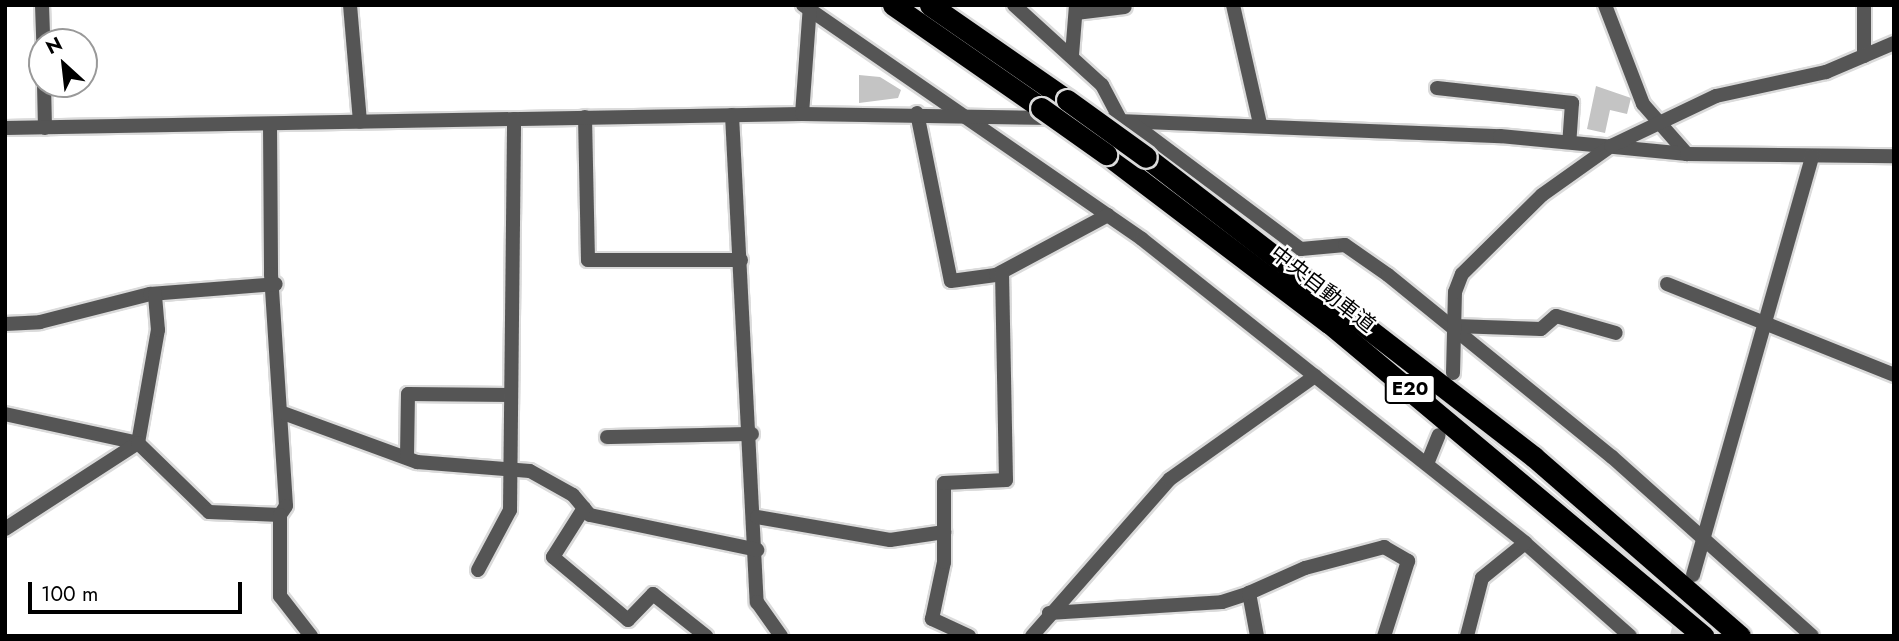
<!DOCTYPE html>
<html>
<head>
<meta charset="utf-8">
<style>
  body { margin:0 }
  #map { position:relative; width:1899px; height:641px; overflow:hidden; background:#fff; font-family:Jost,"Noto Sans JP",sans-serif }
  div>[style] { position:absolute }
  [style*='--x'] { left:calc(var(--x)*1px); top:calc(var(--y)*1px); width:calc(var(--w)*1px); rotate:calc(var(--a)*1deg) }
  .building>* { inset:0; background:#c4c4c4 }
  .street-tunnel>* { height:14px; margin-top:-7px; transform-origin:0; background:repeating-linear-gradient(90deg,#d9d9d9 0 14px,transparent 0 21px) }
  .roads { filter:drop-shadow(2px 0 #dbdbdb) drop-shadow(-2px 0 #dbdbdb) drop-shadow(0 2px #dbdbdb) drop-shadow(0 -2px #dbdbdb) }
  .street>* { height:14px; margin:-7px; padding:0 7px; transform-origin:7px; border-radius:7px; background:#555 }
  .highway>* { height:21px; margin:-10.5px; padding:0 10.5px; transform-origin:10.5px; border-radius:10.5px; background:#000 }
  .bridges { filter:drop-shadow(2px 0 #dbdbdb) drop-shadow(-2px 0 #dbdbdb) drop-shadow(0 2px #dbdbdb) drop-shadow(0 -2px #dbdbdb) }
  .highway-bridge>* { height:21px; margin:-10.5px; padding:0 10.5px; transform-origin:10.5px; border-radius:10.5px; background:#000 }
  span { translate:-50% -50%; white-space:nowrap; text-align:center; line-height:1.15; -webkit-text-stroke:5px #fff; paint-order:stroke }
  .shield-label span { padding:2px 5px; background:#fff; border:2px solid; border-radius:5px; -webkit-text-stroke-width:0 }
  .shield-label { font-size:19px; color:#000; font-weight:700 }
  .street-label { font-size:21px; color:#000 }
  .frame { position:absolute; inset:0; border:7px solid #000; pointer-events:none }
  .north { position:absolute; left:28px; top:28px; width:70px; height:70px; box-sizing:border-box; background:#fff; border:2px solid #999; border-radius:50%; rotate:333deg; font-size:19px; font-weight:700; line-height:28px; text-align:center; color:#000 }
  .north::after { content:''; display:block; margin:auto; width:24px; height:32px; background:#000; clip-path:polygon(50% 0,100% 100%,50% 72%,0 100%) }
  .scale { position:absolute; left:28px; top:582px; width:214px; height:32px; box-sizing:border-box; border:4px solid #000; border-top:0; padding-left:9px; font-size:21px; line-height:24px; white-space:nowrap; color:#000; -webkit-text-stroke:5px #fff; paint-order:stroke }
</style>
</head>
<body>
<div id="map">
  <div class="building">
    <div style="clip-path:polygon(859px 75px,880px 77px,901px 90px,898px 98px,859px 103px)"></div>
    <div style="clip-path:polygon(1596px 86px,1631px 98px,1627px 114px,1610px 110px,1605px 133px,1587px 129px)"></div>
  </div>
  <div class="street-tunnel">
    <div style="--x:1677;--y:636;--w:52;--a:-75.4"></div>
  </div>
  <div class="roads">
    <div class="street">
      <div style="--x:42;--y:5;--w:37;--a:88"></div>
      <div style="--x:350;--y:5;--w:117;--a:85.1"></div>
      <div style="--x:803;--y:5;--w:412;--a:34.6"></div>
      <div style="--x:1142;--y:239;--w:489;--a:38.4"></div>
      <div style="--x:1525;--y:543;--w:140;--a:41.5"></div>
      <div style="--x:1014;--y:5;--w:119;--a:42.3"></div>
      <div style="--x:1102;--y:85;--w:41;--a:62.2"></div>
      <div style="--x:1233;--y:5;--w:122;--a:77.2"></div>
      <div style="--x:1605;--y:5;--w:106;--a:69"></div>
      <div style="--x:1643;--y:104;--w:67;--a:48.7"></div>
      <div style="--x:1076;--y:13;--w:49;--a:-7"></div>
      <div style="--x:1072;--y:55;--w:50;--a:-85.4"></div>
      <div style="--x:1864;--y:56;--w:51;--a:-90"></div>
      <div style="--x:44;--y:84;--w:44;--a:88.7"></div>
      <div style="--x:1437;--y:88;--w:136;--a:6.3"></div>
      <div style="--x:1572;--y:103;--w:39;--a:94"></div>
      <div style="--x:917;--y:113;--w:171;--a:78.6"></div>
      <div style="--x:951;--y:281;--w:45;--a:-7.6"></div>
      <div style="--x:996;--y:275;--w:127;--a:-28.2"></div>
      <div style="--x:802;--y:114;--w:109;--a:-85.8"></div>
      <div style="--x:732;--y:115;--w:488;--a:87.1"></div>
      <div style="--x:757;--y:602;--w:42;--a:54.8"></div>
      <div style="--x:585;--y:117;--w:143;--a:88.8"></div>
      <div style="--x:588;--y:260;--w:153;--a:0"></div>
      <div style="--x:1095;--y:120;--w:405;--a:2.3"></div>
      <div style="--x:1500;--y:136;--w:188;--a:5.5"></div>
      <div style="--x:1687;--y:154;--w:207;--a:0.6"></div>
      <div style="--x:1131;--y:122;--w:212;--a:36.8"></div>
      <div style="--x:1301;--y:249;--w:44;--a:-5.2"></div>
      <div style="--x:1345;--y:245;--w:52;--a:34.9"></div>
      <div style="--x:1388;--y:275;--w:289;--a:39.1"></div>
      <div style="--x:1612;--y:457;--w:268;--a:41.8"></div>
      <div style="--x:270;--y:124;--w:150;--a:89.6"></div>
      <div style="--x:271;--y:274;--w:232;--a:86.3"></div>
      <div style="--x:286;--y:506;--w:11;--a:124"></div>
      <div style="--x:5;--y:128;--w:797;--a:-1.01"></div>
      <div style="--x:802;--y:114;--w:252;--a:0.9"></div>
      <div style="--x:1667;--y:284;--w:245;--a:21.8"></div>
      <div style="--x:5;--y:324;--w:35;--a:-3"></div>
      <div style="--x:40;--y:322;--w:114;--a:-14.3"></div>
      <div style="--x:150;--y:294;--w:126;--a:-4.5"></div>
      <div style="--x:1455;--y:326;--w:86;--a:2"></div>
      <div style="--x:1541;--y:329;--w:20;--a:-41"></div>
      <div style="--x:1556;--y:316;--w:62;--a:15.8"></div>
      <div style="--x:1453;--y:373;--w:81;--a:-88.6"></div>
      <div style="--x:1455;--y:292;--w:19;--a:-69"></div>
      <div style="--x:1462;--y:274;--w:112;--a:-44.6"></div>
      <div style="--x:1542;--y:195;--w:85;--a:-35.4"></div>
      <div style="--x:1611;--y:146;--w:116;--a:-25.5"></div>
      <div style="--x:1716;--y:96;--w:113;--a:-12.3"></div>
      <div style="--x:1826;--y:72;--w:74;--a:-23.1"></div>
      <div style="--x:283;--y:413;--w:143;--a:20.1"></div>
      <div style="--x:417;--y:462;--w:113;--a:4.6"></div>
      <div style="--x:530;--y:471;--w:49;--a:29.2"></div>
      <div style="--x:573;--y:495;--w:26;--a:50"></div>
      <div style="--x:590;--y:515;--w:171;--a:11.8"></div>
      <div style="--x:5;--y:414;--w:136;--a:12.3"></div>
      <div style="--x:138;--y:443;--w:115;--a:-80"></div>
      <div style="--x:158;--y:330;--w:36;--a:-95"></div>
      <div style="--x:607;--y:437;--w:145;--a:-1.2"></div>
      <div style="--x:407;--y:457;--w:63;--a:-89.1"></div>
      <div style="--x:408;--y:394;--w:102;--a:0.6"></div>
      <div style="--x:1427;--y:464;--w:31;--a:-68"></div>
      <div style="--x:584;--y:508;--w:58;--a:122.3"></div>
      <div style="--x:553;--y:557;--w:98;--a:40"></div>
      <div style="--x:628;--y:620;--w:36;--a:-46"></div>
      <div style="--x:653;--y:594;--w:68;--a:38.4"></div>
      <div style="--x:757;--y:517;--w:135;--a:9.8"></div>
      <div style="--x:890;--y:540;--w:55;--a:-8.4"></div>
      <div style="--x:5;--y:529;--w:158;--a:-32.9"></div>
      <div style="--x:138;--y:443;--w:99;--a:44.2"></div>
      <div style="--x:209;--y:512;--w:71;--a:2.4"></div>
      <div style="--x:280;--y:515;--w:81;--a:90"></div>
      <div style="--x:280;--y:596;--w:51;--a:52.2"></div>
      <div style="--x:478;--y:570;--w:68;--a:-61.9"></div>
      <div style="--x:510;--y:510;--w:391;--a:-89.4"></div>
      <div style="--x:1693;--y:575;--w:435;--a:-74.1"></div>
      <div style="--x:1049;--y:613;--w:173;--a:-3.6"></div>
      <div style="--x:1222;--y:602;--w:28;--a:-18"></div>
      <div style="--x:969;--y:636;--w:41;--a:-155.3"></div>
      <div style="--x:932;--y:619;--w:58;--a:-78.1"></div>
      <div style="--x:944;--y:562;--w:79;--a:-90"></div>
      <div style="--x:944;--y:483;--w:62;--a:-2.8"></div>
      <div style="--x:1006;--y:480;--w:208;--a:-91.1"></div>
      <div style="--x:1032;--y:636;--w:209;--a:-48.7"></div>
      <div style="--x:1170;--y:479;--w:178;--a:-35.4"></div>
      <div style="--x:1257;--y:636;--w:44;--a:-100.5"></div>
      <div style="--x:1249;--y:593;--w:61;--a:-24.1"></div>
      <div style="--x:1305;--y:568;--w:82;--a:-14.9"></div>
      <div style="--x:1384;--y:547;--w:28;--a:30"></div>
      <div style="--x:1408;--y:561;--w:79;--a:107.7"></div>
      <div style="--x:1467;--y:636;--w:60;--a:-75.5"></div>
      <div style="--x:1482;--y:578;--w:55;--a:-39.1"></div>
    </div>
    <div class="highway">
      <div style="--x:893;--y:5;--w:180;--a:34.8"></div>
      <div style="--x:930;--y:5;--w:167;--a:34.7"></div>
      <div style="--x:1106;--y:154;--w:280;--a:37.2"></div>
      <div style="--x:1329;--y:323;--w:488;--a:39.9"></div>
      <div style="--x:1146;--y:157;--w:490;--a:37.7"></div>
      <div style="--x:1534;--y:457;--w:273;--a:41"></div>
    </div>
  </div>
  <div class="bridges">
    <div class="highway-bridge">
      <div style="--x:1067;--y:100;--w:97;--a:35.8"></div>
      <div style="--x:1041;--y:108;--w:80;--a:35.3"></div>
    </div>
  </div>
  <div class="shield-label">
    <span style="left:1410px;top:389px">E20</span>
  </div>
  <div class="street-label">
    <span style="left:1323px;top:289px;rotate:38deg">中央自動車道</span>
  </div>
  <div class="frame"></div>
  <div class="north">N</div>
  <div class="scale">100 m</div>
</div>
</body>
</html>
